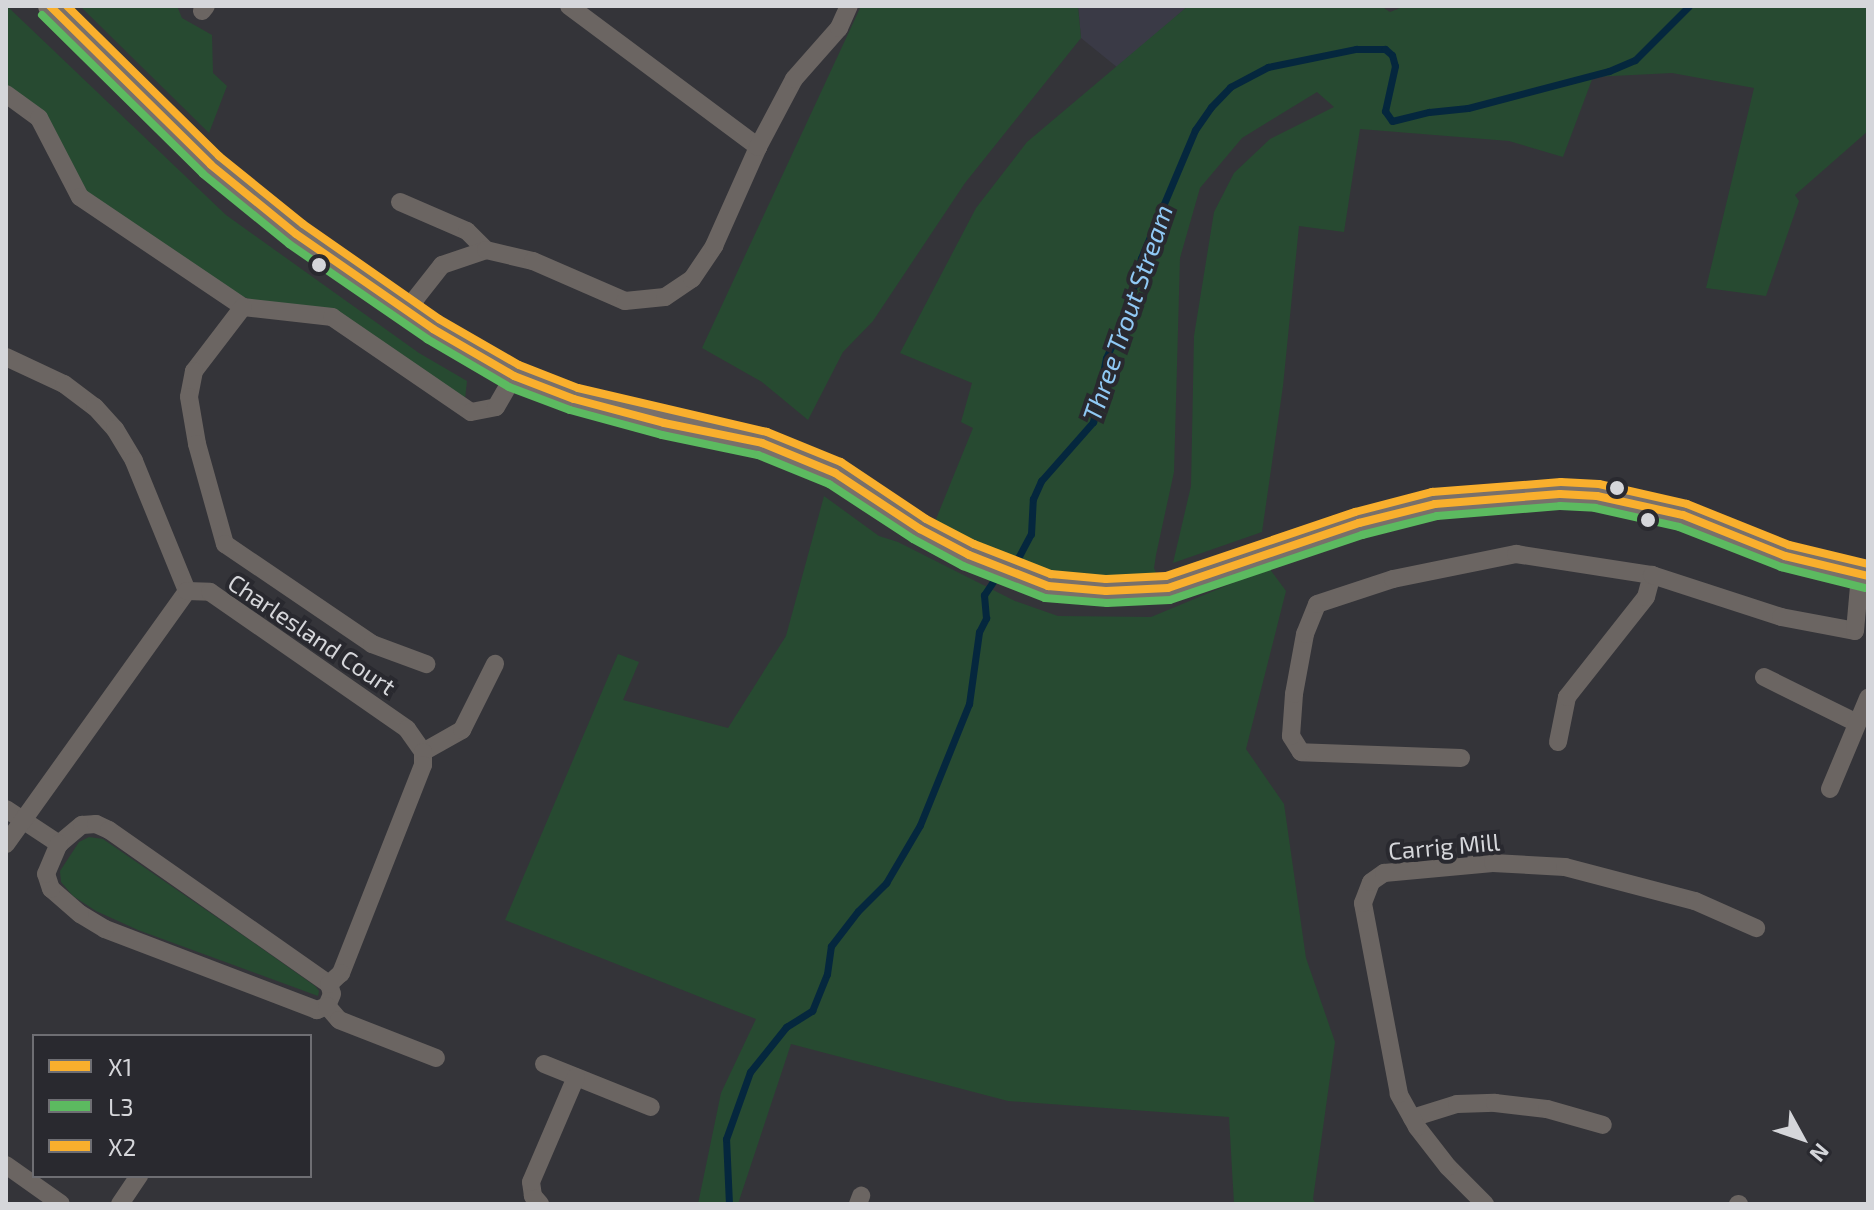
<!DOCTYPE html>
<html>
<head>
<meta charset="utf-8">
<style>
  body { margin:0 }
  #map { position:relative; width:1874px; height:1210px; overflow:hidden; background:#343439; font-family:"Exo 2",sans-serif }
  div>[style] { position:absolute }
  [style*='--x'] { left:calc(var(--x)*1px); top:calc(var(--y)*1px); width:calc(var(--w)*1px); rotate:calc(var(--a)*1deg) }
  .built>* { inset:0; background:#3a3a46 }
  .green>* { inset:0; background:#274a31 }
  .stream>* { height:7px; margin:-3.5px; padding:0 3.5px; transform-origin:3.5px; border-radius:3.5px; background:#05273e }
  .minor>* { height:18px; margin:-9px; padding:0 9px; transform-origin:9px; border-radius:9px; background:#6b6562 }
  .secondary>* { height:24px; margin:-12px; padding:0 12px; transform-origin:12px; border-radius:12px; background:#78706b }
  .bus-1>* { height:8px; margin:-4px; padding:0 4px; transform-origin:4px; border-radius:4px; background:#f9af2d }
  .bus-2>* { height:8px; margin:-4px; padding:0 4px; transform-origin:4px; border-radius:4px; background:#5cba60 }
  .bus-3>* { height:8px; margin:-4px; padding:0 4px; transform-origin:4px; border-radius:4px; background:#f9af2d }
  .dots>* { width:22px; height:22px; translate:-50% -50%; box-sizing:border-box; border:4px solid #29292f; border-radius:50% }
  span { translate:-50% -50%; white-space:nowrap; text-align:center; line-height:1.15; -webkit-text-stroke:8px #29292f; paint-order:stroke }
  .street-label { font-size:24px; color:#d5d6da }
  .water-label { font-size:26px; color:#90c9f5; font-style:italic }
  .frame { position:absolute; inset:0; border:8px solid #d5d6da; pointer-events:none }
  .legend { position:absolute; left:32px; top:1034px; width:280px; height:144px; box-sizing:border-box; background:#29292f; border:2px solid #6e6e73; margin:0; padding:10px 14px; list-style:none; font-size:24px; color:#d5d6da }
  .legend li { display:flex; align-items:center; gap:16px; height:40px }
  .legend b { width:40px; border:2px solid #6e6e73 }
  .north { position:absolute; left:1762px; top:1098px; width:80px; height:80px; -webkit-text-stroke:6px #29292f; paint-order:stroke; rotate:130deg; font-size:22px; font-weight:700; line-height:32px; text-align:center; color:#d5d6da }
  .north::after { content:''; display:block; margin:auto; width:28px; height:36px; background:#d5d6da; clip-path:polygon(50% 0,100% 100%,50% 72%,0 100%) }
</style>
</head>
<body>
<div id="map">
  <div class="built">
    <div style="clip-path:polygon(1078px 6px,1188px 6px,1118px 68px,1081px 38px)"></div>
  </div>
  <div class="green">
    <div style="clip-path:polygon(7px 6px,226px 215px,419px 353px,467px 381px,465px 399px,331px 311px,262px 303px,228px 292px,83px 190px,6px 88px)"></div>
    <div style="clip-path:polygon(80px 6px,177px 6px,182px 18px,212px 35px,213px 73px,227px 86px,209px 133px)"></div>
    <div style="clip-path:polygon(861px 6px,1078px 6px,1081px 38px,965px 183px,873px 321px,843px 352px,808px 420px,762px 382px,702px 348px)"></div>
    <div style="clip-path:polygon(1188px 6px,1381px 6px,1390px 12px,1405px 6px,1868px 6px,1868px 131px,1795px 195px,1799px 201px,1766px 296px,1706px 288px,1754px 88px,1672px 73px,1593px 77px,1563px 157px,1509px 141px,1360px 129px,1344px 232px,1299px 226px,1283px 386px,1262px 532px,1173px 563px,1191px 486px,1194px 336px,1214px 212px,1234px 173px,1270px 139px,1334px 107px,1317px 92px,1242px 138px,1200px 188px,1180px 258px,1174px 472px,1156px 555px,1154px 568px,1159px 579px,1091px 581px,1035px 572px,934px 524px,973px 428px,961px 422px,972px 383px,900px 353px,976px 208px,1027px 142px)"></div>
    <div style="clip-path:polygon(824px 496px,879px 536px,898px 542px,1015px 601px,1058px 616px,1151px 617px,1269px 568px,1286px 591px,1246px 749px,1284px 804px,1306px 958px,1335px 1042px,1313px 1199px,1316px 1204px,1234px 1204px,1229px 1117px,1008px 1101px,791px 1044px,738px 1204px,698px 1204px,721px 1093px,756px 1019px,505px 920px,618px 654px,639px 662px,623px 700px,728px 728px,786px 636px)"></div>
    <div style="clip-path:polygon(89px 837px,103px 839px,254px 943px,315px 986px,319px 991px,318px 996px,138px 930px,96px 911px,73px 896px,61px 882px,60px 871px,79px 842px)"></div>
  </div>
  <div class="stream">
    <div style="--x:729;--y:1204;--w:65;--a:-92.6"></div>
    <div style="--x:726;--y:1139;--w:71;--a:-70.3"></div>
    <div style="--x:750;--y:1072;--w:58;--a:-51.3"></div>
    <div style="--x:786;--y:1027;--w:31;--a:-32"></div>
    <div style="--x:812;--y:1011;--w:40;--a:-68"></div>
    <div style="--x:827;--y:974;--w:28;--a:-82"></div>
    <div style="--x:831;--y:946;--w:44;--a:-52.4"></div>
    <div style="--x:858;--y:911;--w:40;--a:-45"></div>
    <div style="--x:886;--y:883;--w:67;--a:-59.6"></div>
    <div style="--x:920;--y:825;--w:131;--a:-68"></div>
    <div style="--x:969;--y:704;--w:73;--a:-82.1"></div>
    <div style="--x:979;--y:632;--w:16;--a:-63"></div>
    <div style="--x:986;--y:618;--w:23;--a:-95"></div>
    <div style="--x:984;--y:595;--w:18;--a:-56"></div>
    <div style="--x:994;--y:580;--w:33;--a:-43"></div>
    <div style="--x:1018;--y:558;--w:27;--a:-62"></div>
    <div style="--x:1031;--y:534;--w:35;--a:-87"></div>
    <div style="--x:1033;--y:499;--w:20;--a:-66"></div>
    <div style="--x:1041;--y:481;--w:79;--a:-48.6"></div>
    <div style="--x:1093;--y:422;--w:65;--a:-78.5"></div>
    <div style="--x:1106;--y:358;--w:51;--a:-65.5"></div>
    <div style="--x:1127;--y:312;--w:56;--a:-75.5"></div>
    <div style="--x:1141;--y:258;--w:139;--a:-67.1"></div>
    <div style="--x:1195;--y:130;--w:28;--a:-55"></div>
    <div style="--x:1211;--y:107;--w:28;--a:-46"></div>
    <div style="--x:1230;--y:87;--w:43;--a:-27.8"></div>
    <div style="--x:1268;--y:67;--w:90;--a:-11.6"></div>
    <div style="--x:1356;--y:49;--w:29;--a:0"></div>
    <div style="--x:1385;--y:49;--w:9;--a:41"></div>
    <div style="--x:1392;--y:55;--w:11;--a:75"></div>
    <div style="--x:1395;--y:66;--w:46;--a:102.5"></div>
    <div style="--x:1385;--y:111;--w:12;--a:55"></div>
    <div style="--x:1392;--y:121;--w:38;--a:-14"></div>
    <div style="--x:1429;--y:112;--w:39;--a:-6"></div>
    <div style="--x:1468;--y:108;--w:146;--a:-14.7"></div>
    <div style="--x:1609;--y:71;--w:28;--a:-23"></div>
    <div style="--x:1635;--y:60;--w:76;--a:-45"></div>
  </div>
  <div class="minor">
    <div style="--x:569;--y:6;--w:236;--a:36.7"></div>
    <div style="--x:202;--y:11;--w:6;--a:-51"></div>
    <div style="--x:6;--y:94;--w:41;--a:36"></div>
    <div style="--x:39;--y:118;--w:89;--a:62.6"></div>
    <div style="--x:80;--y:197;--w:197;--a:34"></div>
    <div style="--x:243;--y:307;--w:90;--a:6.4"></div>
    <div style="--x:332;--y:317;--w:168;--a:34.4"></div>
    <div style="--x:471;--y:412;--w:25;--a:-11"></div>
    <div style="--x:496;--y:407;--w:36;--a:-60"></div>
    <div style="--x:400;--y:202;--w:73;--a:23.4"></div>
    <div style="--x:467;--y:231;--w:27;--a:45"></div>
    <div style="--x:243;--y:307;--w:81;--a:127.4"></div>
    <div style="--x:194;--y:371;--w:26;--a:101"></div>
    <div style="--x:189;--y:397;--w:48;--a:80.3"></div>
    <div style="--x:197;--y:444;--w:104;--a:74.4"></div>
    <div style="--x:225;--y:544;--w:178;--a:34.2"></div>
    <div style="--x:372;--y:644;--w:58;--a:20.3"></div>
    <div style="--x:410;--y:313;--w:16;--a:-68"></div>
    <div style="--x:416;--y:298;--w:42;--a:-51.8"></div>
    <div style="--x:442;--y:265;--w:46;--a:-18.8"></div>
    <div style="--x:486;--y:250;--w:48;--a:13.2"></div>
    <div style="--x:533;--y:261;--w:100;--a:23.5"></div>
    <div style="--x:625;--y:301;--w:40;--a:-5.7"></div>
    <div style="--x:665;--y:297;--w:32;--a:-34"></div>
    <div style="--x:692;--y:279;--w:40;--a:-56"></div>
    <div style="--x:714;--y:246;--w:108;--a:-66"></div>
    <div style="--x:758;--y:147;--w:77;--a:-62.1"></div>
    <div style="--x:794;--y:79;--w:68;--a:-48.6"></div>
    <div style="--x:839;--y:28;--w:24;--a:-66"></div>
    <div style="--x:6;--y:357;--w:64;--a:25"></div>
    <div style="--x:64;--y:384;--w:39;--a:37"></div>
    <div style="--x:95;--y:407;--w:30;--a:48"></div>
    <div style="--x:115;--y:429;--w:37;--a:59"></div>
    <div style="--x:134;--y:461;--w:140;--a:67.8"></div>
    <div style="--x:1764;--y:677;--w:104;--a:26.3"></div>
    <div style="--x:1558;--y:742;--w:46;--a:-78.7"></div>
    <div style="--x:1567;--y:697;--w:127;--a:-51.7"></div>
    <div style="--x:1646;--y:597;--w:23;--a:-75"></div>
    <div style="--x:423;--y:752;--w:45;--a:-29.4"></div>
    <div style="--x:462;--y:730;--w:74;--a:-63.4"></div>
    <div style="--x:1461;--y:758;--w:160;--a:-177.9"></div>
    <div style="--x:1301;--y:752;--w:19;--a:-122"></div>
    <div style="--x:1291;--y:736;--w:42;--a:-85.9"></div>
    <div style="--x:1294;--y:694;--w:61;--a:-79.6"></div>
    <div style="--x:1305;--y:634;--w:32;--a:-68"></div>
    <div style="--x:1317;--y:604;--w:80;--a:-18.2"></div>
    <div style="--x:1393;--y:579;--w:126;--a:-11.5"></div>
    <div style="--x:1516;--y:554;--w:138;--a:8.8"></div>
    <div style="--x:1652;--y:575;--w:136;--a:18"></div>
    <div style="--x:1781;--y:617;--w:75;--a:10.7"></div>
    <div style="--x:1855;--y:631;--w:56;--a:-84.9"></div>
    <div style="--x:1830;--y:789;--w:99;--a:-67.3"></div>
    <div style="--x:6;--y:809;--w:64;--a:33.4"></div>
    <div style="--x:59;--y:844;--w:30;--a:-40"></div>
    <div style="--x:82;--y:825;--w:14;--a:-4"></div>
    <div style="--x:96;--y:824;--w:14;--a:25"></div>
    <div style="--x:109;--y:830;--w:269;--a:35"></div>
    <div style="--x:329;--y:984;--w:10;--a:73"></div>
    <div style="--x:332;--y:994;--w:13;--a:113"></div>
    <div style="--x:327;--y:1006;--w:11;--a:158"></div>
    <div style="--x:317;--y:1010;--w:227;--a:-159.1"></div>
    <div style="--x:105;--y:929;--w:29;--a:-149"></div>
    <div style="--x:80;--y:914;--w:38;--a:-139"></div>
    <div style="--x:51;--y:889;--w:16;--a:-108"></div>
    <div style="--x:46;--y:874;--w:33;--a:-67"></div>
    <div style="--x:6;--y:844;--w:311;--a:-54.4"></div>
    <div style="--x:187;--y:591;--w:23;--a:2"></div>
    <div style="--x:210;--y:592;--w:240;--a:34.8"></div>
    <div style="--x:407;--y:729;--w:28;--a:55"></div>
    <div style="--x:423;--y:752;--w:13;--a:90"></div>
    <div style="--x:423;--y:765;--w:224;--a:111.5"></div>
    <div style="--x:341;--y:973;--w:16;--a:137"></div>
    <div style="--x:327;--y:1006;--w:18;--a:49"></div>
    <div style="--x:339;--y:1020;--w:104;--a:21.4"></div>
    <div style="--x:544;--y:1064;--w:115;--a:21.9"></div>
    <div style="--x:1412;--y:1118;--w:47;--a:-17.3"></div>
    <div style="--x:1457;--y:1104;--w:38;--a:-2"></div>
    <div style="--x:1495;--y:1103;--w:52;--a:6.6"></div>
    <div style="--x:1547;--y:1109;--w:58;--a:15.9"></div>
    <div style="--x:6;--y:1165;--w:67;--a:35.3"></div>
    <div style="--x:120;--y:1204;--w:34;--a:-56"></div>
    <div style="--x:540;--y:1204;--w:11;--a:-131"></div>
    <div style="--x:533;--y:1196;--w:14;--a:-98"></div>
    <div style="--x:531;--y:1182;--w:114;--a:-66.8"></div>
    <div style="--x:858;--y:1204;--w:9;--a:-69"></div>
    <div style="--x:1485;--y:1204;--w:52;--a:-135"></div>
    <div style="--x:1448;--y:1167;--w:51;--a:-127.8"></div>
    <div style="--x:1417;--y:1127;--w:38;--a:-119"></div>
    <div style="--x:1399;--y:1094;--w:194;--a:-100.7"></div>
    <div style="--x:1363;--y:903;--w:22;--a:-69"></div>
    <div style="--x:1371;--y:882;--w:16;--a:-35"></div>
    <div style="--x:1384;--y:873;--w:109;--a:-5.2"></div>
    <div style="--x:1493;--y:863;--w:72;--a:3.2"></div>
    <div style="--x:1565;--y:867;--w:134;--a:14.7"></div>
    <div style="--x:1695;--y:901;--w:67;--a:23.9"></div>
    <div style="--x:1738;--y:1204;--w:1;--a:0"></div>
  </div>
  <div class="secondary">
    <div style="--x:50;--y:6;--w:226;--a:44.6"></div>
    <div style="--x:211;--y:165;--w:109;--a:39.1"></div>
    <div style="--x:296;--y:234;--w:167;--a:34.7"></div>
    <div style="--x:433;--y:329;--w:94;--a:30.1"></div>
    <div style="--x:514;--y:376;--w:64;--a:21"></div>
    <div style="--x:574;--y:399;--w:93;--a:14.9"></div>
    <div style="--x:664;--y:423;--w:100;--a:11.5"></div>
    <div style="--x:762;--y:443;--w:79;--a:22.3"></div>
    <div style="--x:835;--y:473;--w:102;--a:33.4"></div>
    <div style="--x:920;--y:529;--w:55;--a:28"></div>
    <div style="--x:969;--y:555;--w:85;--a:21.4"></div>
    <div style="--x:1048;--y:586;--w:58;--a:4.9"></div>
    <div style="--x:1106;--y:591;--w:62;--a:-2.8"></div>
    <div style="--x:1168;--y:588;--w:202;--a:-18.8"></div>
    <div style="--x:1359;--y:523;--w:78;--a:-14"></div>
    <div style="--x:1435;--y:504;--w:125;--a:-4.6"></div>
    <div style="--x:1560;--y:494;--w:37;--a:3"></div>
    <div style="--x:1597;--y:496;--w:88;--a:12.5"></div>
    <div style="--x:1683;--y:515;--w:110;--a:21.9"></div>
    <div style="--x:1785;--y:556;--w:85;--a:13.5"></div>
  </div>
  <div class="bus-1">
    <div style="--x:50;--y:6;--w:226;--a:44.6"></div>
    <div style="--x:211;--y:165;--w:109;--a:39.1"></div>
    <div style="--x:296;--y:234;--w:167;--a:34.7"></div>
    <div style="--x:433;--y:329;--w:94;--a:30.1"></div>
    <div style="--x:514;--y:376;--w:64;--a:21"></div>
    <div style="--x:574;--y:399;--w:93;--a:14.9"></div>
    <div style="--x:664;--y:423;--w:100;--a:11.5"></div>
    <div style="--x:762;--y:443;--w:79;--a:22.3"></div>
    <div style="--x:835;--y:473;--w:102;--a:33.4"></div>
    <div style="--x:920;--y:529;--w:55;--a:28"></div>
    <div style="--x:969;--y:555;--w:85;--a:21.4"></div>
    <div style="--x:1048;--y:586;--w:58;--a:4.9"></div>
    <div style="--x:1106;--y:591;--w:62;--a:-2.8"></div>
    <div style="--x:1168;--y:588;--w:202;--a:-18.8"></div>
    <div style="--x:1359;--y:523;--w:78;--a:-14"></div>
    <div style="--x:1435;--y:504;--w:125;--a:-4.6"></div>
    <div style="--x:1560;--y:494;--w:37;--a:3"></div>
    <div style="--x:1597;--y:496;--w:88;--a:12.5"></div>
    <div style="--x:1683;--y:515;--w:110;--a:21.9"></div>
    <div style="--x:1785;--y:556;--w:85;--a:13.5"></div>
  </div>
  <div class="bus-2">
    <div style="--x:42;--y:15;--w:226;--a:44.6"></div>
    <div style="--x:203;--y:174;--w:111;--a:39.1"></div>
    <div style="--x:289;--y:244;--w:168;--a:34.5"></div>
    <div style="--x:427;--y:339;--w:95;--a:30.3"></div>
    <div style="--x:509;--y:387;--w:65;--a:20.7"></div>
    <div style="--x:570;--y:410;--w:95;--a:15.2"></div>
    <div style="--x:662;--y:435;--w:98;--a:11.8"></div>
    <div style="--x:758;--y:455;--w:77;--a:22.2"></div>
    <div style="--x:829;--y:484;--w:100;--a:33.2"></div>
    <div style="--x:913;--y:539;--w:57;--a:28.4"></div>
    <div style="--x:963;--y:566;--w:88;--a:21.3"></div>
    <div style="--x:1045;--y:598;--w:62;--a:4.6"></div>
    <div style="--x:1107;--y:603;--w:63;--a:-2.7"></div>
    <div style="--x:1170;--y:600;--w:203;--a:-18.7"></div>
    <div style="--x:1362;--y:535;--w:77;--a:-14.2"></div>
    <div style="--x:1437;--y:516;--w:123;--a:-4.6"></div>
    <div style="--x:1560;--y:506;--w:35;--a:3"></div>
    <div style="--x:1595;--y:508;--w:86;--a:12.7"></div>
    <div style="--x:1679;--y:527;--w:110;--a:21.4"></div>
    <div style="--x:1781;--y:567;--w:87;--a:14"></div>
  </div>
  <div class="bus-3">
    <div style="--x:67;--y:6;--w:214;--a:44.6"></div>
    <div style="--x:219;--y:156;--w:108;--a:39"></div>
    <div style="--x:303;--y:224;--w:166;--a:34.9"></div>
    <div style="--x:439;--y:319;--w:92;--a:29.9"></div>
    <div style="--x:519;--y:365;--w:63;--a:21.3"></div>
    <div style="--x:578;--y:388;--w:194;--a:13.1"></div>
    <div style="--x:767;--y:432;--w:80;--a:22.1"></div>
    <div style="--x:841;--y:462;--w:102;--a:33.8"></div>
    <div style="--x:926;--y:519;--w:54;--a:27.5"></div>
    <div style="--x:974;--y:544;--w:83;--a:21.3"></div>
    <div style="--x:1051;--y:574;--w:55;--a:5.2"></div>
    <div style="--x:1106;--y:579;--w:60;--a:-2.9"></div>
    <div style="--x:1166;--y:576;--w:200;--a:-18.7"></div>
    <div style="--x:1355;--y:512;--w:80;--a:-14.6"></div>
    <div style="--x:1432;--y:492;--w:129;--a:-4.4"></div>
    <div style="--x:1561;--y:482;--w:38;--a:3"></div>
    <div style="--x:1599;--y:484;--w:90;--a:12.8"></div>
    <div style="--x:1687;--y:504;--w:110;--a:21.9"></div>
    <div style="--x:1789;--y:545;--w:81;--a:13.5"></div>
  </div>
  <div class="dots">
    <div style="left:319px;top:265px;background:#d5d6da"></div>
    <div style="left:1617px;top:488px;background:#d5d6da"></div>
    <div style="left:1648px;top:520px;background:#d5d6da"></div>
  </div>
  <div class="street-label">
    <span style="left:312px;top:634px;rotate:34deg">Charlesland Court</span>
    <span style="left:1444px;top:846px;rotate:-5deg">Carrig Mill</span>
  </div>
  <div class="water-label">
    <span style="left:1127px;top:313px;rotate:-71deg">Three Trout Stream</span>
  </div>
  <div class="frame"></div>
  <ul class="legend">
  <li><b style="height:10px;background:#f9af2d"></b>X1</li>
  <li><b style="height:10px;background:#5cba60"></b>L3</li>
  <li><b style="height:10px;background:#f9af2d"></b>X2</li>
  </ul>
  <div class="north">N</div>
</div>
</body>
</html>
